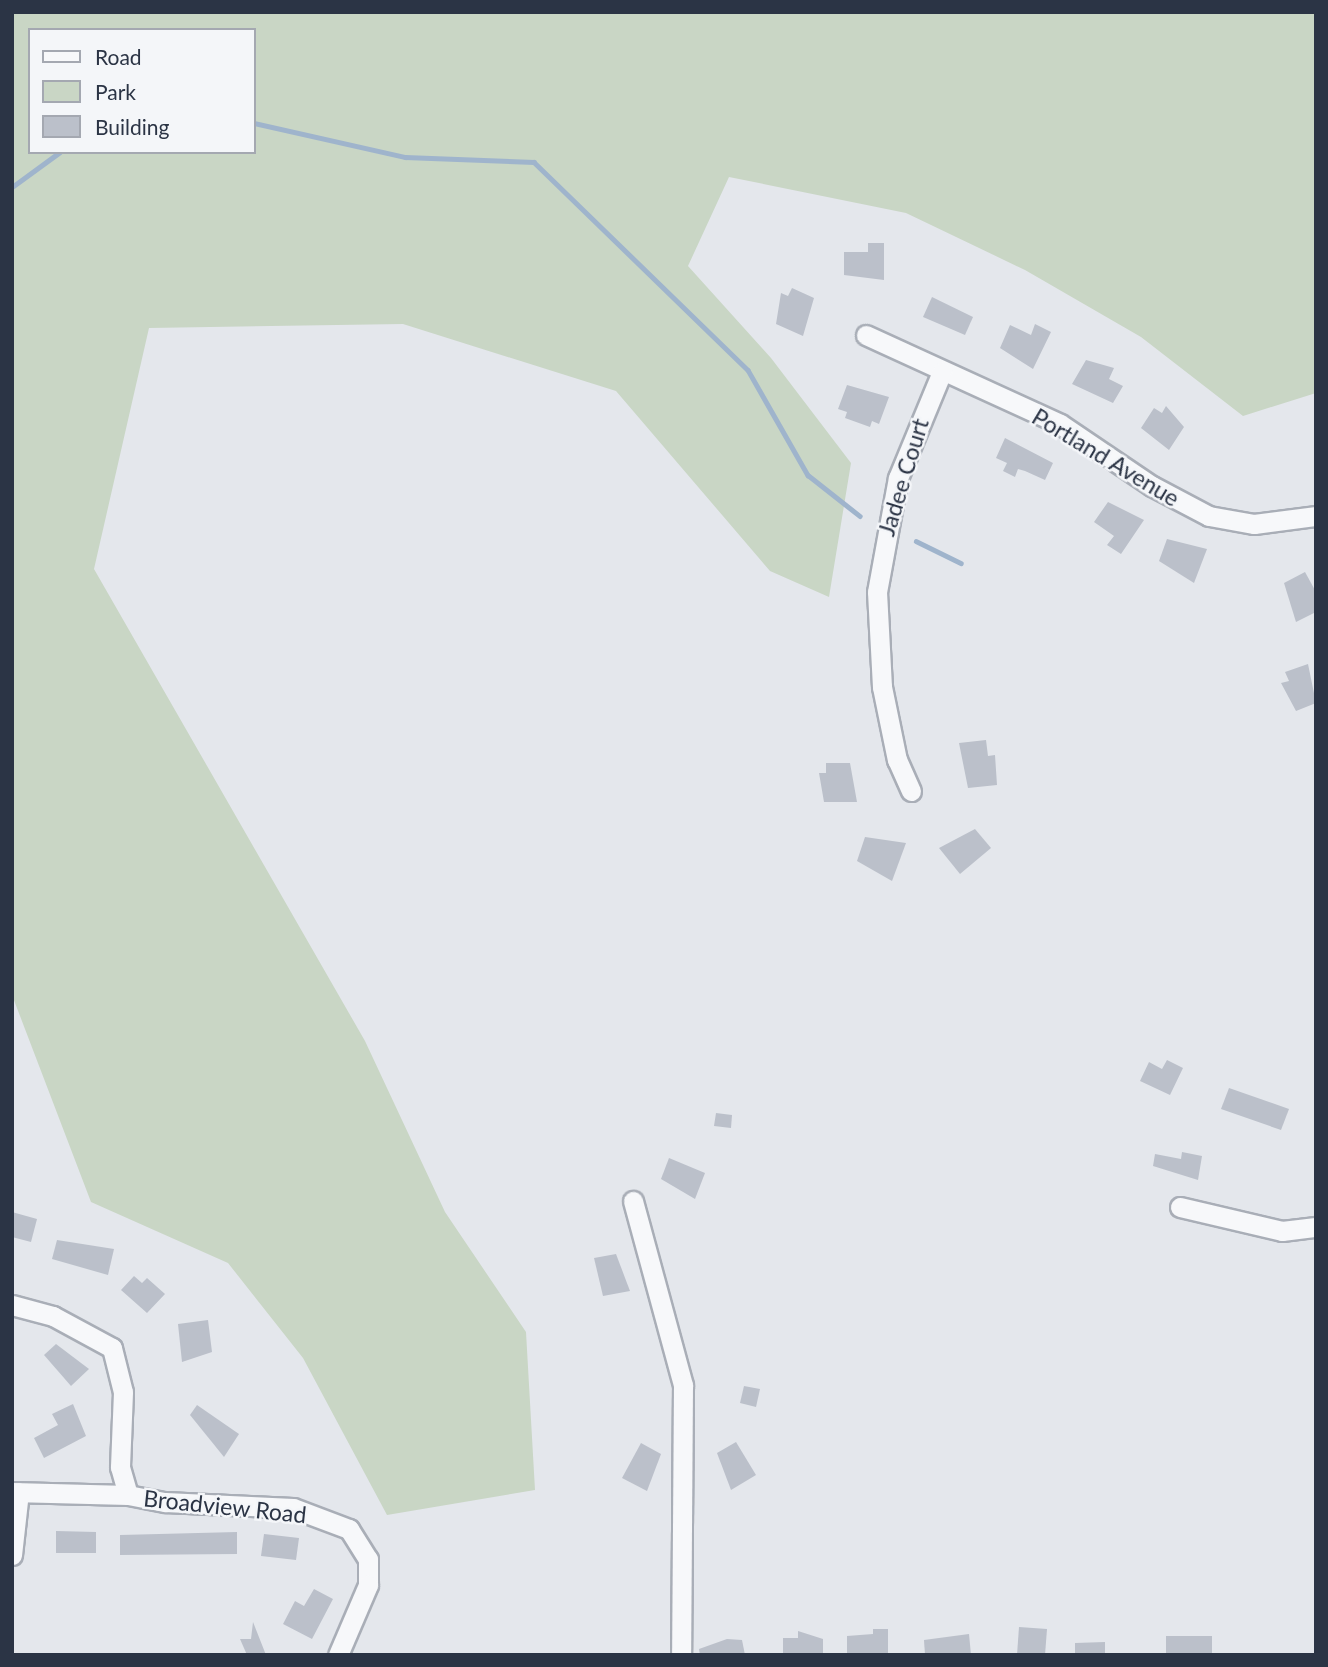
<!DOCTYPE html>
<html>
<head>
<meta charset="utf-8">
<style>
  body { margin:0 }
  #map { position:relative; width:1328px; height:1667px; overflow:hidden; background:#e4e7ec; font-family:Lato,sans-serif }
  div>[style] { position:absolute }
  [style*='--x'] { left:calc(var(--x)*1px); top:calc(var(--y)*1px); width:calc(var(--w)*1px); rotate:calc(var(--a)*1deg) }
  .green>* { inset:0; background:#c9d6c5 }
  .stream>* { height:4.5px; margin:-2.25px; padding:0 2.25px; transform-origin:2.25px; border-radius:2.25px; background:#9fb4cc }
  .building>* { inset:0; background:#bbc0ca }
  .roads { filter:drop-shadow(2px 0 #a9aeb7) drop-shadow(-2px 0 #a9aeb7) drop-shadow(0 2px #a9aeb7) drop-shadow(0 -2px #a9aeb7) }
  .minor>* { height:19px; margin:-9.5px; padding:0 9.5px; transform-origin:9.5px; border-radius:9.5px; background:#f7f8fa }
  span { translate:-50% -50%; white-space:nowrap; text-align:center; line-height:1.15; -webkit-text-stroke:5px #f4f6f9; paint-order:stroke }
  .street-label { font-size:23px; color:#2b3445 }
  .frame { position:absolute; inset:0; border:14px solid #2b3445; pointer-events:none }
  .legend { position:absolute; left:28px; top:28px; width:228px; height:126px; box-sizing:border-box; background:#f4f6f9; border:2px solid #a4a8b1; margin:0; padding:9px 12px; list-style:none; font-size:21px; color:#2b3445 }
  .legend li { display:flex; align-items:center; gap:14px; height:35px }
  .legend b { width:35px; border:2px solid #a4a8b1 }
</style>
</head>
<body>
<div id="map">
  <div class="green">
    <div style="clip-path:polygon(evenodd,12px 12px,1316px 12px,1316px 393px,1243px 416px,1141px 337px,1025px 270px,906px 213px,729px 177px,688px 266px,771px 358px,851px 463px,829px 597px,770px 571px,616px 391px,403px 324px,149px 328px,94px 569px,365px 1041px,445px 1212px,526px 1332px,535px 1490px,387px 1515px,303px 1358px,228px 1263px,91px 1202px,12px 995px,12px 12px,30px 30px,254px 30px,254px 152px,30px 152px,30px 30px)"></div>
  </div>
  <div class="stream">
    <div style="--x:254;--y:123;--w:155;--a:12.7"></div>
    <div style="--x:405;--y:157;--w:129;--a:2.2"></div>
    <div style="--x:534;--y:162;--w:298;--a:44.2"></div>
    <div style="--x:748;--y:370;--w:121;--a:60.3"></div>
    <div style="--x:808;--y:475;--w:66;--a:38.3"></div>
    <div style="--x:12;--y:187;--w:59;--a:-36.1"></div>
    <div style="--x:916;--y:541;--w:50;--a:26.1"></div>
  </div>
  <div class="building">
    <div style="clip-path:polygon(868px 243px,884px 243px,884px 280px,844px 275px,844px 252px,868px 252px)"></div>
    <div style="clip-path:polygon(792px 288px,814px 298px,803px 336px,776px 324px,781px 293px,788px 296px)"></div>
    <div style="clip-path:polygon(932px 297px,973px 317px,965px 335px,923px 317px)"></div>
    <div style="clip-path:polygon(1035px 324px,1051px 332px,1033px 369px,1000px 348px,1010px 325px,1031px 335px)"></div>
    <div style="clip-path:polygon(1086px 360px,1114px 368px,1109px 379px,1123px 386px,1113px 403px,1072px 384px)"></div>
    <div style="clip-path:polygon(847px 385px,889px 397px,879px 424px,872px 421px,870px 427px,845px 418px,847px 412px,838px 409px)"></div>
    <div style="clip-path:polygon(1166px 406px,1184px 427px,1169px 450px,1141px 428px,1154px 408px,1162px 413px)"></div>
    <div style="clip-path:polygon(1005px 438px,1053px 463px,1045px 480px,1025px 471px,1018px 469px,1015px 477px,1003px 471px,1007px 463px,996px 458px)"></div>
    <div style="clip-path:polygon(1108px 502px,1144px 520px,1121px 554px,1107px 545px,1114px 536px,1094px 522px)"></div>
    <div style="clip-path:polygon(1167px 539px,1207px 549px,1194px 583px,1159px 561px)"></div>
    <div style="clip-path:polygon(1305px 572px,1316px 592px,1316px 612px,1296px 622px,1284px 583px)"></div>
    <div style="clip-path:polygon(1308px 664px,1316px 703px,1296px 711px,1281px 683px,1289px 681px,1285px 672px)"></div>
    <div style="clip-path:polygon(986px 740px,988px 756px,995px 755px,997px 785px,968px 788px,959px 743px)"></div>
    <div style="clip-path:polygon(826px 763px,850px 763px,857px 802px,824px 802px,819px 773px,826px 773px)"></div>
    <div style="clip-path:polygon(975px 829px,991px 848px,960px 874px,939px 848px)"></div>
    <div style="clip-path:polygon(865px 837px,906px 843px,892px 881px,857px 861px)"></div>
    <div style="clip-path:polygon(1167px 1060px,1183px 1068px,1170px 1095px,1140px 1081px,1149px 1062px,1162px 1069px)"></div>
    <div style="clip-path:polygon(1229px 1088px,1289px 1109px,1281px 1130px,1221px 1109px)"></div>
    <div style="clip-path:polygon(716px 1113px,732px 1115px,731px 1128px,714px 1126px)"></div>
    <div style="clip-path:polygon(1182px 1152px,1202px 1156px,1198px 1180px,1153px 1166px,1155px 1154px,1181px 1159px)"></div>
    <div style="clip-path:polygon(669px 1158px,705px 1173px,695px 1199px,661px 1179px)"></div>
    <div style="clip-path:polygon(12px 1212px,37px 1219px,31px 1242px,12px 1237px)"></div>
    <div style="clip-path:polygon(57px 1240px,114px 1249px,108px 1275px,52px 1259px)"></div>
    <div style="clip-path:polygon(616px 1254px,630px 1291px,603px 1296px,594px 1258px)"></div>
    <div style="clip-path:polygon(134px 1276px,142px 1283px,147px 1278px,165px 1294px,147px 1313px,121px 1290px)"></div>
    <div style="clip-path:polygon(208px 1320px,212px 1352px,182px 1362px,178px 1324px)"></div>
    <div style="clip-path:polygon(56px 1344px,89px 1369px,71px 1386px,44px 1355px)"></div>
    <div style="clip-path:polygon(744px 1386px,760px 1389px,756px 1407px,740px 1403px)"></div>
    <div style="clip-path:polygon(73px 1404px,86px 1436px,44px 1458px,34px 1438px,58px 1425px,52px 1414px)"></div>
    <div style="clip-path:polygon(197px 1405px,239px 1434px,224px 1457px,190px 1415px)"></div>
    <div style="clip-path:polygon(736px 1442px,756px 1475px,731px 1490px,717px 1453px)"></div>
    <div style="clip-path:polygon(641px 1443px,661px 1454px,647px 1491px,622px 1478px)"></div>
    <div style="clip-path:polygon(56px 1531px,96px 1532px,96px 1553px,56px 1553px)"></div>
    <div style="clip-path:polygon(237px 1532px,237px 1554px,120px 1555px,120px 1535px)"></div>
    <div style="clip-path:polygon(264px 1534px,299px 1538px,296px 1560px,261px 1556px)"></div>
    <div style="clip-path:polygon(314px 1589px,333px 1599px,312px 1639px,283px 1624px,295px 1601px,304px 1606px)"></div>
    <div style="clip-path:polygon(253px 1622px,266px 1655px,247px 1655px,240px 1639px,251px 1639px)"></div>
    <div style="clip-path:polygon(1019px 1627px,1047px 1629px,1045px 1655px,1017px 1655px)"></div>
    <div style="clip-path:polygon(873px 1629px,888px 1629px,888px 1655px,847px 1655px,847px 1636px,873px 1634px)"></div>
    <div style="clip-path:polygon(798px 1631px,823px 1639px,823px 1655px,783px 1655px,783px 1638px,798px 1638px)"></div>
    <div style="clip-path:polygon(969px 1634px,971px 1655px,925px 1655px,924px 1640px)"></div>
    <div style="clip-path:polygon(1166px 1636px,1212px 1636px,1212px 1655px,1166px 1655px)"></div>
    <div style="clip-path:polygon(727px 1639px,742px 1640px,745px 1655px,700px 1655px,699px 1649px)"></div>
    <div style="clip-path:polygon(1105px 1642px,1105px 1655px,1075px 1655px,1075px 1643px)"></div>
  </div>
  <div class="roads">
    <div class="minor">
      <div style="--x:866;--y:335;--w:213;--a:24.6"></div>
      <div style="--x:1060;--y:424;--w:111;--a:34"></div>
      <div style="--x:1152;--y:486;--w:64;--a:27.8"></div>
      <div style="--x:1209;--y:516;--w:46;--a:10.1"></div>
      <div style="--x:1254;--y:524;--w:63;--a:-7.4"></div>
      <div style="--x:911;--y:791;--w:34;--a:-114"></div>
      <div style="--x:897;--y:760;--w:75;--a:-101.6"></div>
      <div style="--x:882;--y:687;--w:95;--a:-93"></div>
      <div style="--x:877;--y:592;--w:116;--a:-79.6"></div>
      <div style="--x:898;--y:478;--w:115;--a:-67.5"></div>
      <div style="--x:633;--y:1201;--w:191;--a:74.8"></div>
      <div style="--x:683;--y:1385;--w:270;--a:90.4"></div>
      <div style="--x:1180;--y:1207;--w:105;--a:13.2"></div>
      <div style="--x:1282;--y:1231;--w:34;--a:-7"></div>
      <div style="--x:12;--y:1305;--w:42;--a:15"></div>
      <div style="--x:53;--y:1316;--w:67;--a:28.5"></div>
      <div style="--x:112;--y:1348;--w:45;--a:76"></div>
      <div style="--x:123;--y:1392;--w:75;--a:92.3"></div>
      <div style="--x:120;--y:1467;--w:29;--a:74"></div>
      <div style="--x:128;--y:1495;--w:38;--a:11"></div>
      <div style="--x:165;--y:1502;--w:128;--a:2.7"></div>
      <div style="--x:293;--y:1508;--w:60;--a:20.6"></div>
      <div style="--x:349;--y:1529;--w:36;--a:58"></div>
      <div style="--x:368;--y:1559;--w:26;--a:90"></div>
      <div style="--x:368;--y:1585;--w:76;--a:113.2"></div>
      <div style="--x:12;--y:1492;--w:116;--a:1.5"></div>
      <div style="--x:12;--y:1555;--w:63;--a:-83.7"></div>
    </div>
  </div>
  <div class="street-label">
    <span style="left:1106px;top:457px;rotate:31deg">Portland Avenue</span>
    <span style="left:903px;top:477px;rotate:-73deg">Jadee Court</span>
    <span style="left:225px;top:1506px;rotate:6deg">Broadview Road</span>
  </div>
  <div class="frame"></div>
  <ul class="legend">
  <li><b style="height:9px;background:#f7f8fa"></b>Road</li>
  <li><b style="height:19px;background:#c9d6c5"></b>Park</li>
  <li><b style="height:19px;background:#bbc0ca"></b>Building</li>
  </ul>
</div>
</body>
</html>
